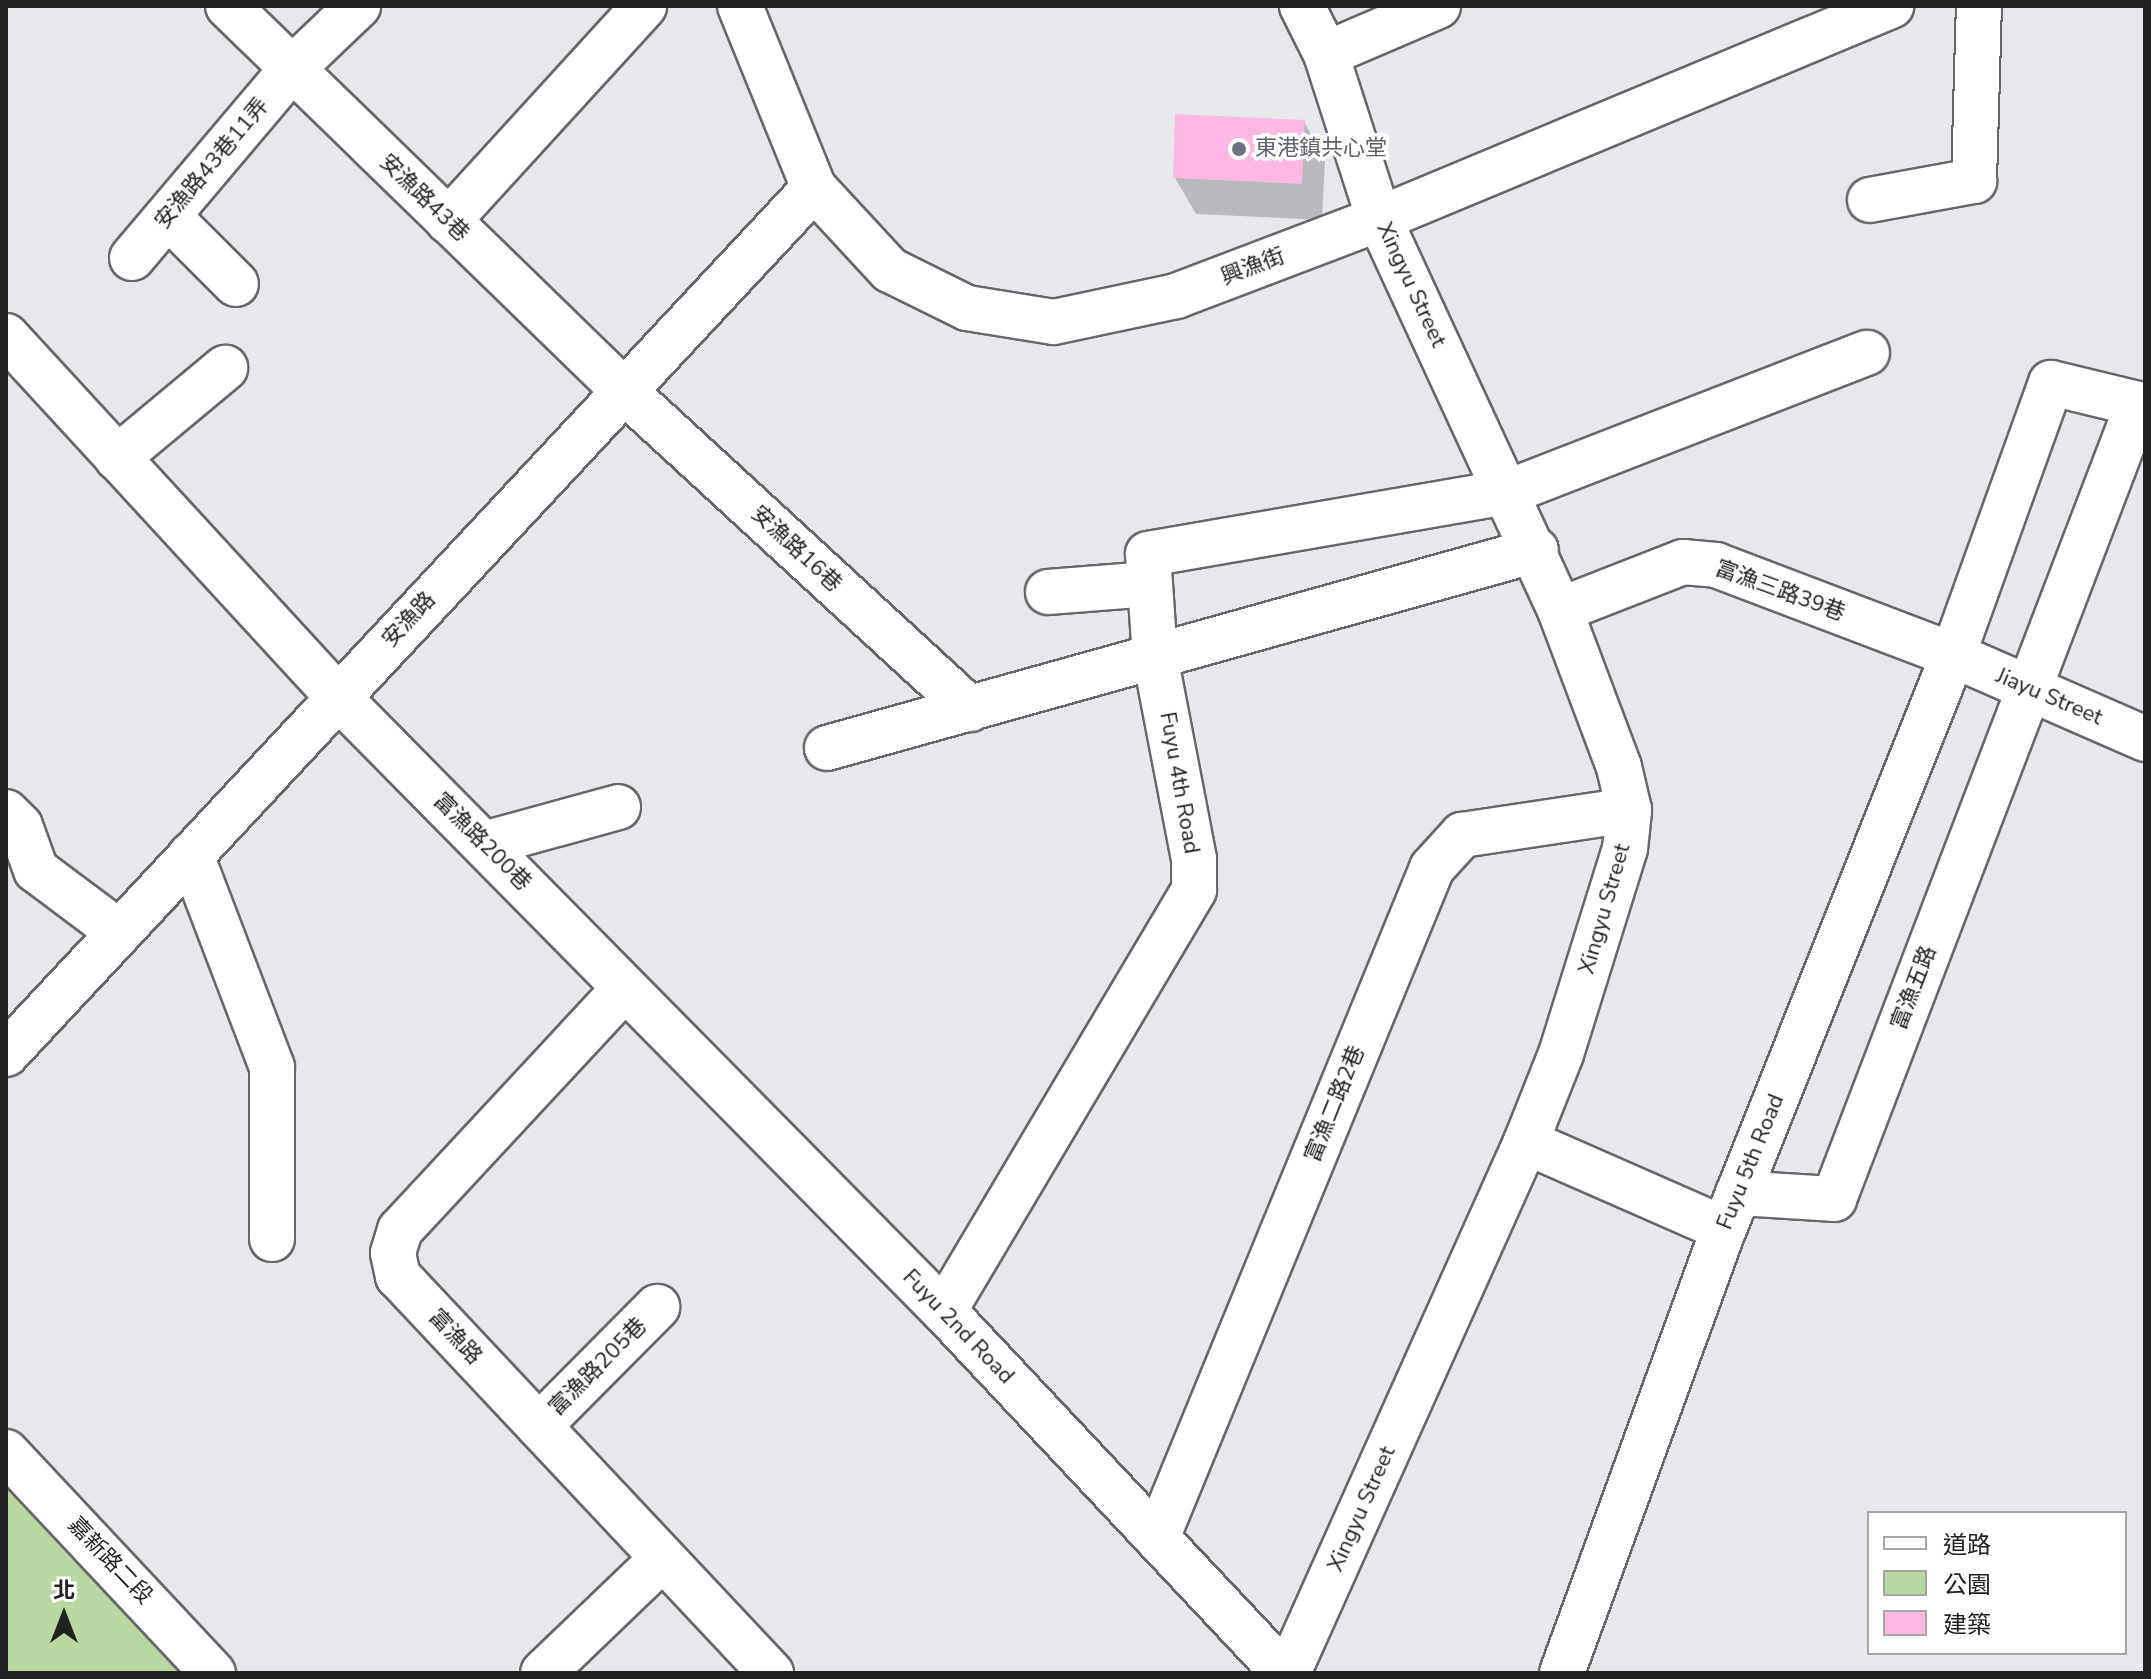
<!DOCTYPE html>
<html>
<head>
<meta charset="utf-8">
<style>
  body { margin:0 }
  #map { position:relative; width:2151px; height:1679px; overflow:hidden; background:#e6e8eb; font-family:"Nunito Sans","Noto Sans TC",sans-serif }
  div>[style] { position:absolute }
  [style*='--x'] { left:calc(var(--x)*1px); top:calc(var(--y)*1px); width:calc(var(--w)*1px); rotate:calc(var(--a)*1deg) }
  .green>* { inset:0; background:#b9d7a0 }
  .shadow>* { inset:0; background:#0003 }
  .building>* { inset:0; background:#feb8e1 }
  .roads { filter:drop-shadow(2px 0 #66676a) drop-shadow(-2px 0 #66676a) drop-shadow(0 2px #66676a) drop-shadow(0 -2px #66676a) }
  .minor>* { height:44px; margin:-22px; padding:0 22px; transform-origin:22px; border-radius:22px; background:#fff }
  .dots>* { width:22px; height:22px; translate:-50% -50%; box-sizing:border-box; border:4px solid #fff; border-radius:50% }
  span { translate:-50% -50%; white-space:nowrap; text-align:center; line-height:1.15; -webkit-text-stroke:7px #fff; paint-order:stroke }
  .worship-label { font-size:22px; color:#5b616d }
  .left { translate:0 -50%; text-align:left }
  .street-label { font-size:22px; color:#202122 }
  .frame { position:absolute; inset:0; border:8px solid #202122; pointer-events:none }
  .legend { position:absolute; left:1867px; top:1511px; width:260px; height:144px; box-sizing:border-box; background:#fff; border:2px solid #a6a6a7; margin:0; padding:10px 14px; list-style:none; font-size:24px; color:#202122 }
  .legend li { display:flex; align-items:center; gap:16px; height:40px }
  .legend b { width:40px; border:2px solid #a6a6a7 }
  .north { position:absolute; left:24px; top:1575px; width:80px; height:80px; -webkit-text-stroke:6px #fff; paint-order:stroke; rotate:0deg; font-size:22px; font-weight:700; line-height:32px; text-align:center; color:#202122 }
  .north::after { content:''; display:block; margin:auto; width:28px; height:36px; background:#202122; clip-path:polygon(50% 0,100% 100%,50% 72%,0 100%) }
</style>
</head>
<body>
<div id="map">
  <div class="green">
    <div style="clip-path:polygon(6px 1472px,205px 1673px,6px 1673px)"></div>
  </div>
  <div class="shadow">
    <div style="clip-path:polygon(1304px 122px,1325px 159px,1322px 220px,1196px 214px,1175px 178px)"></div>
  </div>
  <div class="building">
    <div style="clip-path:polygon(1175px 114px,1305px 120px,1302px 184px,1173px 178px)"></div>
  </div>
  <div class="roads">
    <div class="minor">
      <div style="--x:228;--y:6;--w:549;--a:44.19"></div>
      <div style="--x:622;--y:389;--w:473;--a:42.6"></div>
      <div style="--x:740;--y:6;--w:196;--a:67.9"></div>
      <div style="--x:814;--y:188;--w:112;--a:47.2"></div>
      <div style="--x:890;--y:270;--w:86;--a:26.3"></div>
      <div style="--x:967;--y:308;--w:88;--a:9.1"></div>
      <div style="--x:1054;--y:322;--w:125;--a:-12"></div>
      <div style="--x:1176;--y:296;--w:217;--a:-20.8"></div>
      <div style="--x:1379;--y:219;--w:555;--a:-22.59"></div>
      <div style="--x:1326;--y:54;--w:122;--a:-23.2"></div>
      <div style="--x:1870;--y:200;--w:106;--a:-10.4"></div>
      <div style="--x:1974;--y:181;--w:175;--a:-88.4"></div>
      <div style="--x:168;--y:216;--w:96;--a:45"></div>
      <div style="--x:448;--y:221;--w:291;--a:-47.6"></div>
      <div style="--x:132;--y:258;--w:246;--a:-49.8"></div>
      <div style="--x:291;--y:70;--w:93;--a:-43.7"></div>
      <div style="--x:6;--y:336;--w:490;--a:47.4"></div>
      <div style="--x:338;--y:697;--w:863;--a:45.38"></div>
      <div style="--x:944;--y:1311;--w:497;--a:46.8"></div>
      <div style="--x:117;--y:458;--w:141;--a:-39.8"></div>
      <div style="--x:1048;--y:592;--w:102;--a:-4.5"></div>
      <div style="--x:1560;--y:610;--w:132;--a:-21.3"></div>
      <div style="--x:1683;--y:562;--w:33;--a:5"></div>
      <div style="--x:1716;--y:565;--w:254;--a:20.8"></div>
      <div style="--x:1953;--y:655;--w:210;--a:23.6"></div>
      <div style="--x:827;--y:748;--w:736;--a:-15.6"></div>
      <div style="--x:6;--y:812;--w:20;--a:45"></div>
      <div style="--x:20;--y:826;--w:47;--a:70"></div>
      <div style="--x:36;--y:870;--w:104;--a:36.8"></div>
      <div style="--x:484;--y:844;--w:139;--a:-15.4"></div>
      <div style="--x:191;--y:855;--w:227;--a:69.1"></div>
      <div style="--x:272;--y:1067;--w:172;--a:90"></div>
      <div style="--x:624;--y:989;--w:329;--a:132.9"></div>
      <div style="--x:400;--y:1230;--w:24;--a:107"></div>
      <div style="--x:393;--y:1253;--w:24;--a:78"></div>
      <div style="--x:398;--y:1276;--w:545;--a:46.79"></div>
      <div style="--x:6;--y:1054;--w:1184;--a:-46.98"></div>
      <div style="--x:1526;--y:1142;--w:216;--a:23.7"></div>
      <div style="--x:944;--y:1311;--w:490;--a:-59.3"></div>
      <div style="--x:1194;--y:890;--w:31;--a:-90"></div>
      <div style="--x:1194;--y:859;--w:206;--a:-100.9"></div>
      <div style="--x:1155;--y:657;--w:103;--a:-93.9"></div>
      <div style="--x:1148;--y:554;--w:365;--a:-9.8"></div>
      <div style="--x:1508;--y:492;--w:385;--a:-21.2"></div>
      <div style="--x:539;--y:1426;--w:168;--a:-45.2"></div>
      <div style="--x:6;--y:1452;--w:303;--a:46.9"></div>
      <div style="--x:1157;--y:1538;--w:724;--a:-67.68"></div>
      <div style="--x:1432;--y:868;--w:45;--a:-47.7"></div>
      <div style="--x:1462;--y:835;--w:169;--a:-8.5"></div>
      <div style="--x:543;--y:1673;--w:166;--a:-43.8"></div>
      <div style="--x:1288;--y:1673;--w:582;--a:-65.86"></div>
      <div style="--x:1526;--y:1142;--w:95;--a:-68.3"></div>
      <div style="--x:1561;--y:1054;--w:215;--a:-72.7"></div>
      <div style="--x:1625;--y:849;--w:39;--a:-84"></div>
      <div style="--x:1629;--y:810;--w:44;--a:-103.1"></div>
      <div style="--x:1619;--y:767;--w:168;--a:-110.6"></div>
      <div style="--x:1560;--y:610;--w:431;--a:-114.8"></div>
      <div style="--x:1379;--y:219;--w:173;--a:-107.8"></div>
      <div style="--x:1326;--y:54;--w:54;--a:-116.6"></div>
      <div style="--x:1562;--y:1673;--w:473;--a:-70"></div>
      <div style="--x:1724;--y:1229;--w:618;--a:-68.25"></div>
      <div style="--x:1953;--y:655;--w:289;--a:-70.2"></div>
      <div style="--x:2051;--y:383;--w:89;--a:13.6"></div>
      <div style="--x:2138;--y:404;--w:851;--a:110.93"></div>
      <div style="--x:1834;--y:1199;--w:96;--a:-176.4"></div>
    </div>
  </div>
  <div class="dots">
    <div style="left:1239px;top:149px;background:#6b7280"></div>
  </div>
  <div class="worship-label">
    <span class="left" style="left:1255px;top:149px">東港鎮共心堂</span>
  </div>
  <div class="street-label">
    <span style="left:212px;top:164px;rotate:-50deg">安漁路43巷11弄</span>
    <span style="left:424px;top:198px;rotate:44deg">安漁路43巷</span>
    <span style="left:1253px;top:267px;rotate:-21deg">興漁街</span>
    <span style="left:1411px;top:285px;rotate:65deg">Xingyu Street</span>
    <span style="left:796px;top:549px;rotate:43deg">安漁路16巷</span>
    <span style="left:1780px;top:591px;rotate:20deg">富漁三路39巷</span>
    <span style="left:409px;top:620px;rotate:-47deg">安漁路</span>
    <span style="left:2049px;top:697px;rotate:23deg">Jiayu Street</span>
    <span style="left:1179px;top:783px;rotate:80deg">Fuyu 4th Road</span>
    <span style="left:482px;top:842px;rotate:45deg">富漁路200巷</span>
    <span style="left:1605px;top:909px;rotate:-74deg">Xingyu Street</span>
    <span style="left:1914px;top:988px;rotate:-69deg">富漁五路</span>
    <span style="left:1335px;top:1104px;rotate:-68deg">富漁二路2巷</span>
    <span style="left:1751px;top:1162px;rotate:-68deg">Fuyu 5th Road</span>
    <span style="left:958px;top:1327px;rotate:46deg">Fuyu 2nd Road</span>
    <span style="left:455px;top:1337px;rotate:47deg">富漁路</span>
    <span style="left:598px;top:1367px;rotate:-45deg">富漁路205巷</span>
    <span style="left:1362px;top:1509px;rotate:-66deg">Xingyu Street</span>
    <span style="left:110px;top:1561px;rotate:46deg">嘉新路二段</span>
  </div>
  <div class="frame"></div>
  <ul class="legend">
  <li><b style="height:10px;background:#fff"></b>道路</li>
  <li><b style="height:22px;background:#b9d7a0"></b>公園</li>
  <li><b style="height:22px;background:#feb8e1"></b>建築</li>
  </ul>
  <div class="north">北</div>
</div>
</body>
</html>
